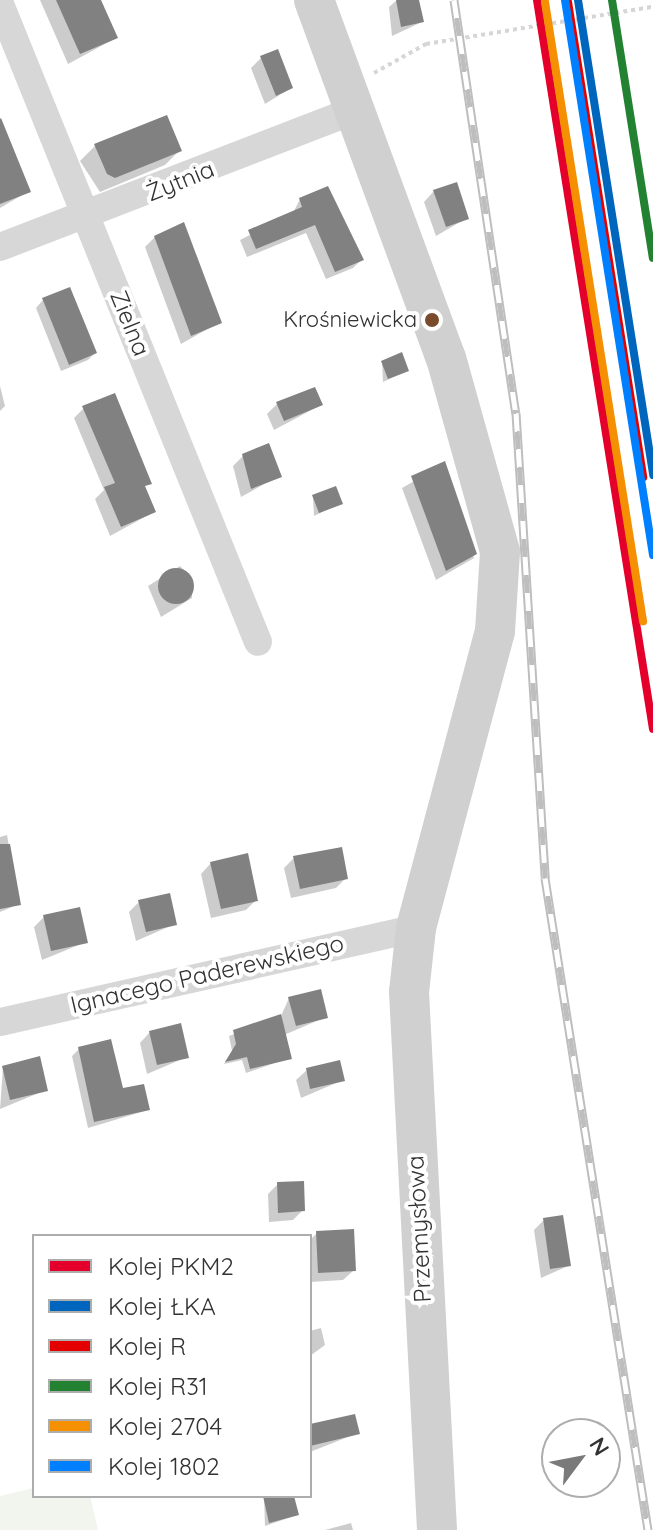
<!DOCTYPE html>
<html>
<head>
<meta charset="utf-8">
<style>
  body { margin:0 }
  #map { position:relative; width:653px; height:1530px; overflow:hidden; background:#fff; font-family:Quicksand,sans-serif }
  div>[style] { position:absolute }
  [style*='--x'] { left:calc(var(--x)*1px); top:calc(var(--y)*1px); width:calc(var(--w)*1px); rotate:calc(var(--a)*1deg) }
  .green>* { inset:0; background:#f1f5ed }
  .shadow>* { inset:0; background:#0003 }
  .building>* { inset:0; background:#818181 }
  .round { border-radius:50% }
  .path>* { height:4px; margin-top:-2px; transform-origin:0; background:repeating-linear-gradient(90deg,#d6d6d6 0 4px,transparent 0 8px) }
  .street>* { height:28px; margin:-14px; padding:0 14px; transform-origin:14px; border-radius:14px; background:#d7d7d7 }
  .secondary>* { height:40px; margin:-20px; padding:0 20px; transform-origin:20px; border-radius:20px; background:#d0d0d0 }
  .rail>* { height:9px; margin-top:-4.5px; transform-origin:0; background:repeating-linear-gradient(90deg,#fff 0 18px,#bebebe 0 36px); box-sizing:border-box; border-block:2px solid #bebebe }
  .rail-1>* { height:8px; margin:-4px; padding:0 4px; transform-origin:4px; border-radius:4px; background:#e4002b }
  .rail-2>* { height:8px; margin:-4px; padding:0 4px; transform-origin:4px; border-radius:4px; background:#0065bd }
  .rail-3>* { height:8px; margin:-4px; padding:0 4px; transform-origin:4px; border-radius:4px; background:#e50000 }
  .rail-4>* { height:8px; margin:-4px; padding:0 4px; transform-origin:4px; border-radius:4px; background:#238132 }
  .rail-5>* { height:8px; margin:-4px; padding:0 4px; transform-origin:4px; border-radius:4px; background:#f59003 }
  .rail-6>* { height:8px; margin:-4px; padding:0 4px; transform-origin:4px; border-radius:4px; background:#0080ff }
  .dots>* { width:22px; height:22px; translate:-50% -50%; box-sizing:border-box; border:4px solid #fff; border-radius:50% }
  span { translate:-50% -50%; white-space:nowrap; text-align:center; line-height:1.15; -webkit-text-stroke:8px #fff; paint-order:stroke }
  .bus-label { font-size:22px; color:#333 }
  .right { translate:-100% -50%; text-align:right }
  .street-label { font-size:24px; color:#333 }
  .legend { position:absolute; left:32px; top:1234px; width:280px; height:264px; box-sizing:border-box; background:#fff; border:2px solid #adadad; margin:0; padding:10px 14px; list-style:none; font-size:24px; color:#333 }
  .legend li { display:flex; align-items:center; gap:16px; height:40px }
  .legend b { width:40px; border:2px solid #adadad }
  .north { position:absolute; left:541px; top:1418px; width:80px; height:80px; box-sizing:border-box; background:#fff; border:2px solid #adadad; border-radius:50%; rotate:58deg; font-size:22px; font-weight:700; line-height:32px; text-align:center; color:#333 }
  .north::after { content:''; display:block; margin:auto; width:28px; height:36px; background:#7a7a7a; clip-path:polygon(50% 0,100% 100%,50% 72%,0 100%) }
</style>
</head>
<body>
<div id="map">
  <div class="green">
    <div style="clip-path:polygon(34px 1488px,34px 1496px,90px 1496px,98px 1530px,0 1530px,0 1496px)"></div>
  </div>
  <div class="shadow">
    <div style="clip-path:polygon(40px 0,99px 0,116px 38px,68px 64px)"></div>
    <div style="clip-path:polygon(397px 0,417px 0,422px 22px,392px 36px,389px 7px)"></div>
    <div style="clip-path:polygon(261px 58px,291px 88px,265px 104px,251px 68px)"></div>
    <div style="clip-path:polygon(0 121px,29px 191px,0 208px)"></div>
    <div style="clip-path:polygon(95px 146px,180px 150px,165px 165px,100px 192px,80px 161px)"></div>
    <div style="clip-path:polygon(434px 191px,467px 218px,436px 236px,424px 202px)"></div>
    <div style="clip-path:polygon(300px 199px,362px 259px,353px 268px,326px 279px,306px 233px,247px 257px,240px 240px,293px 213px)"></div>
    <div style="clip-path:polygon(155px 237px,220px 322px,181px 344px,145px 247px)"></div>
    <div style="clip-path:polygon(43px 300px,95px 353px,88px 360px,61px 371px,36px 308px)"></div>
    <div style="clip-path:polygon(382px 362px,407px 371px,383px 382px)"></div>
    <div style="clip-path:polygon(0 386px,5px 406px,0 411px)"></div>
    <div style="clip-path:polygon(277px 404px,321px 405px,274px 430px,267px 414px)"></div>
    <div style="clip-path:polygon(84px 408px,154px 512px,110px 536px,95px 499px,104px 490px,74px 418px)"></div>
    <div style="clip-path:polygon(243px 456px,279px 476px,241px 497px,233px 466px)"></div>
    <div style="clip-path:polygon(444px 464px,474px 558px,436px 580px,402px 488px)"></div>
    <div style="clip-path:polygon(313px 497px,341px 503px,314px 516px)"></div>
    <div style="clip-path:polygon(180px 566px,192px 579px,192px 598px,161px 617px,148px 586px)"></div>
    <div style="clip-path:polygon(7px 835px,19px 904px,0 912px,0 837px)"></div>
    <div style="clip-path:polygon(294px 858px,346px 878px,336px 888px,291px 898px,284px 868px)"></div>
    <div style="clip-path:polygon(211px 863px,256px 900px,246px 910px,211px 918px,201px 874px)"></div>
    <div style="clip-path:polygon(139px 902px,175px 924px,136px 941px,129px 912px)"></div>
    <div style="clip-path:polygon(44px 917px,86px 942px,42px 960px,34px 927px)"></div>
    <div style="clip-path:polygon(289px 998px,326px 1017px,284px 1035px,289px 1058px,246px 1073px,242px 1060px,224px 1064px,232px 1051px,229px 1036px,281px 1016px)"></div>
    <div style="clip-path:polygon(150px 1032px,187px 1057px,147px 1074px,140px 1043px)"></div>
    <div style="clip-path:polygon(79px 1049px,121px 1090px,148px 1110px,88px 1128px,72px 1056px)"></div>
    <div style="clip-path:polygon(3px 1067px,46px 1090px,0 1109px)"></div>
    <div style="clip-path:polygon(307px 1070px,343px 1080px,301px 1098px,296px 1080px)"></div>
    <div style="clip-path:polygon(278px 1184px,303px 1210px,293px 1220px,269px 1222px,268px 1194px)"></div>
    <div style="clip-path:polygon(544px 1220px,568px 1266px,541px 1278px,534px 1230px)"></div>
    <div style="clip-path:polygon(317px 1233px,354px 1270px,343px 1280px,310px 1282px,310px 1240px)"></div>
    <div style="clip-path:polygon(321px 1328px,325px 1345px,310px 1356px,310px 1331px)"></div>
    <div style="clip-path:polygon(310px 1426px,358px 1433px,310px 1452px)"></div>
    <div style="clip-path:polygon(264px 1496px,292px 1496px,297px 1515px,265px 1526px)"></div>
    <div style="clip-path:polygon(351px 1523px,353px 1530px,325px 1530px)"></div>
  </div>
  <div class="building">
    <div style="clip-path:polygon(56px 0,101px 0,118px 38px,80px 54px)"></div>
    <div style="clip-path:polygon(396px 0,419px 0,424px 22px,401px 27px)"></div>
    <div style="clip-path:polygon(278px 49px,293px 88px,276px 96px,260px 56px)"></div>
    <div style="clip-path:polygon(167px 115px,182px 151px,115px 178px,107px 174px,94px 144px)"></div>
    <div style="clip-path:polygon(1px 118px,31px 192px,0 204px,0 119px)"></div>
    <div style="clip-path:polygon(457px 182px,469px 219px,446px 227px,433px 190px)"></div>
    <div style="clip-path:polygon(328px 186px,364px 260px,335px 272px,315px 225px,256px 249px,248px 230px,302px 207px,299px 198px)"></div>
    <div style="clip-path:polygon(184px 222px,222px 323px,191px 336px,154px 236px)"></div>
    <div style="clip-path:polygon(70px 287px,97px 353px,69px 365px,42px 298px)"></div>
    <div style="clip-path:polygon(402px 352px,409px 371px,388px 379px,381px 361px)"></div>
    <div style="clip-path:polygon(315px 387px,323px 405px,284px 421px,276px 402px)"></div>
    <div style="clip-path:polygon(115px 393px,152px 484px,145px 486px,156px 512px,121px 527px,104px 487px,115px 483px,82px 406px)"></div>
    <div style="clip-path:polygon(269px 443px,282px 477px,251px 489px,242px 454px)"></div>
    <div style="clip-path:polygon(445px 461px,477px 554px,446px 571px,411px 476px)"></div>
    <div style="clip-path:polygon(336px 486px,343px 504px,319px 513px,312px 495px)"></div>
    <div class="round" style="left:158px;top:568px;width:36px;height:36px"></div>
    <div style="clip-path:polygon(0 844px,10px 844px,21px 905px,0 909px)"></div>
    <div style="clip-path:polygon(342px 847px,348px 879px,300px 889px,293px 856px)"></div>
    <div style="clip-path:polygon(248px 853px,258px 901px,221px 909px,210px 862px)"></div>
    <div style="clip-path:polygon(170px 893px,177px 925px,146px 932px,138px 900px)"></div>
    <div style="clip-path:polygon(80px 907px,88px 943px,51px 951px,43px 915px)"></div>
    <div style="clip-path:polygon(321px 989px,328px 1018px,296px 1026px,288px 997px)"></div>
    <div style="clip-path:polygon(281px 1014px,292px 1059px,250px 1069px,247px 1057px,225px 1062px,236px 1044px,233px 1030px)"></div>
    <div style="clip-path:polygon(181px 1023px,189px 1058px,157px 1065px,149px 1031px)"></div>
    <div style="clip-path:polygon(111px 1039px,123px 1088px,144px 1084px,150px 1110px,94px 1122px,78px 1047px)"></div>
    <div style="clip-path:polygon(40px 1056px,48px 1091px,10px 1100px,2px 1066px)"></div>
    <div style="clip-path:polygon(340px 1060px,345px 1081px,310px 1089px,306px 1068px)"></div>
    <div style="clip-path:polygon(304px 1181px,305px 1211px,278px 1213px,277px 1182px)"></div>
    <div style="clip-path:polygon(563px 1215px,571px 1266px,550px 1269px,543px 1218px)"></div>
    <div style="clip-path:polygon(354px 1229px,356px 1271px,318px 1273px,316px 1231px)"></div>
    <div style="clip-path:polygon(355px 1414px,360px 1434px,310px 1446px,310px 1424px)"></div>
    <div style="clip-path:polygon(263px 1496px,294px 1496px,299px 1515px,269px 1523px)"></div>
  </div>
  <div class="path">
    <div style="--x:374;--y:73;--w:60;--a:-29.1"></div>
    <div style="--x:426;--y:44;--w:230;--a:-9.3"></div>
  </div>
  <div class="street">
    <div style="--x:0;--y:4;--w:688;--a:67.98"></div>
    <div style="--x:0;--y:247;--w:383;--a:-21.1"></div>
    <div style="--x:0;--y:1022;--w:426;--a:-12.7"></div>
  </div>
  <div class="secondary">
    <div style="--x:314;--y:0;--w:382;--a:69.8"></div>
    <div style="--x:446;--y:358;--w:201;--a:74.4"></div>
    <div style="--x:500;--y:552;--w:79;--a:93.6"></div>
    <div style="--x:495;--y:631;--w:307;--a:104.9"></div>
    <div style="--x:416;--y:928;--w:64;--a:96.2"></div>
    <div style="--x:409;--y:992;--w:539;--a:87.02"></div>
  </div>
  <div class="rail">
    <div style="--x:454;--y:0;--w:418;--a:81.5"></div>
    <div style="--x:516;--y:413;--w:466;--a:86.4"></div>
    <div style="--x:545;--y:878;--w:660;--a:81.02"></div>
  </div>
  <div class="rail-1">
    <div style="--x:537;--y:0;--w:738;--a:80.96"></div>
  </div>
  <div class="rail-2">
    <div style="--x:578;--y:0;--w:481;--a:81"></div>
  </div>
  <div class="rail-3">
    <div style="--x:568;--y:2;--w:481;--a:81"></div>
  </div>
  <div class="rail-4">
    <div style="--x:612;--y:0;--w:261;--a:81"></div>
  </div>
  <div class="rail-5">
    <div style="--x:545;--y:2;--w:627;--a:81"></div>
  </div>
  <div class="rail-6">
    <div style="--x:565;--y:0;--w:562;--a:80.99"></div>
  </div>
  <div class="dots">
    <div style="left:432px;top:320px;background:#7a4b2a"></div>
  </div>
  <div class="bus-label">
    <span class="right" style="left:417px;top:320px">Krośniewicka</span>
  </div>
  <div class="street-label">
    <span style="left:180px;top:181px;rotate:-22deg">Żytnia</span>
    <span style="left:130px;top:323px;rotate:68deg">Zielna</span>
    <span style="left:207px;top:974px;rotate:-13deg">Ignacego Paderewskiego</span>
    <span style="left:419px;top:1229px;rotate:-93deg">Przemysłowa</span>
  </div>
  <ul class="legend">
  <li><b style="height:10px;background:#e4002b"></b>Kolej PKM2</li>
  <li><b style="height:10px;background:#0065bd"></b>Kolej ŁKA</li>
  <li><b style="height:10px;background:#e50000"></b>Kolej R</li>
  <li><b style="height:10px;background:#238132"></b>Kolej R31</li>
  <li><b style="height:10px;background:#f59003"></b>Kolej 2704</li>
  <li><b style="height:10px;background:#0080ff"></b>Kolej 1802</li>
  </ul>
  <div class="north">N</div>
</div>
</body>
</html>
